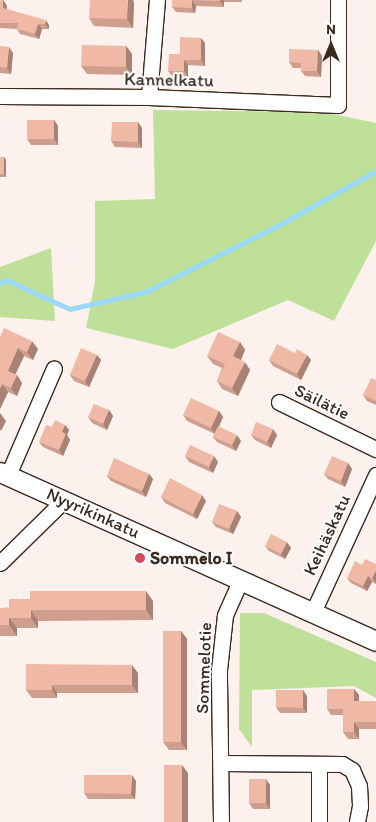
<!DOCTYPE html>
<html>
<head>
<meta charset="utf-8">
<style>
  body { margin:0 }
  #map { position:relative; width:376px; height:822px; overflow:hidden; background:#fcf1ed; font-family:Itim,sans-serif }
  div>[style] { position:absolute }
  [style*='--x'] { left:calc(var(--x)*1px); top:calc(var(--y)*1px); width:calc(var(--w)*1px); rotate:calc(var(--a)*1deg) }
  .green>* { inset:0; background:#bfe099 }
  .stream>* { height:4.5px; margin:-2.25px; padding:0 2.25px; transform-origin:2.25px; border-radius:2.25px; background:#9bd9fc }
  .roads { filter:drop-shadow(1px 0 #3b2a1e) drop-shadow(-1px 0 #3b2a1e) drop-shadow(0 1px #3b2a1e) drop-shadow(0 -1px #3b2a1e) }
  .minor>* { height:15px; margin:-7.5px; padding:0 7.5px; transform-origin:7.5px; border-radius:7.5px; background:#fff }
  .tertiary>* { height:19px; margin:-9.5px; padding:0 9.5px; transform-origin:9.5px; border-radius:9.5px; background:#fff }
  .wall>* { inset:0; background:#ce9f8f }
  .shaded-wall>* { inset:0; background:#a88274 }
  .building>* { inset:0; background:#f0b9a6 }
  .dots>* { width:14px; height:14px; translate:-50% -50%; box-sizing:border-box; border:2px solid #fff; border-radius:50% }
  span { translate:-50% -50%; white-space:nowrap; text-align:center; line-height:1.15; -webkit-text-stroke:4px #fff; paint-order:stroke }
  .street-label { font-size:18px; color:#3b2a1e }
  .poi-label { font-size:18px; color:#3b2a1e; font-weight:700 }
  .left { translate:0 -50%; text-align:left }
  .north { position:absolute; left:306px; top:20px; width:50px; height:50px; -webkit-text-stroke:4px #fff; paint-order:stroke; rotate:0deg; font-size:14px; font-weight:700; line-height:20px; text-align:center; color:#3b2a1e }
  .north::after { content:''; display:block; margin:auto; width:18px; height:22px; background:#3b2a1e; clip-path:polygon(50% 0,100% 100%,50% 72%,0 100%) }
</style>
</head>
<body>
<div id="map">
  <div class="green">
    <div style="clip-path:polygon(153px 110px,324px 112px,376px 123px,376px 241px,334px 321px,288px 300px,173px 349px,86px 328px,95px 281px,95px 201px,155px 199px)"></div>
    <div style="clip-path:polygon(51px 248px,55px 321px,0 317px,0 267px)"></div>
    <div style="clip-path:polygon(240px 613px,264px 613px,376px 662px,376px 698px,354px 686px,252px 690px,252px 747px,239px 729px)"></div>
  </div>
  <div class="stream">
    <div style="--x:0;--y:283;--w:8;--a:-23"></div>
    <div style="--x:7;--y:280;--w:69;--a:24.7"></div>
    <div style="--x:70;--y:309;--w:77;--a:-12.8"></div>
    <div style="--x:145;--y:292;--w:150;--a:-26.6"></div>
    <div style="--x:279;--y:225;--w:111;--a:-29.1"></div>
  </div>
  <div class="roads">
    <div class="minor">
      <div style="--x:0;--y:96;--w:149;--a:0.4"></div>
      <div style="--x:149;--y:97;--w:189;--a:2.4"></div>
      <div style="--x:338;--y:105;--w:105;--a:-90"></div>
      <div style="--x:149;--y:97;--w:97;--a:-85.3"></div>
      <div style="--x:279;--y:402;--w:108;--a:25.9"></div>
      <div style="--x:8;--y:475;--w:116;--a:-66.7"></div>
      <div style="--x:0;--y:563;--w:90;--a:-44.5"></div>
      <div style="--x:313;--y:612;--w:151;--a:-65.3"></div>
      <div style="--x:222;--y:763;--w:120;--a:0.5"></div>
      <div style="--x:342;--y:764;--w:12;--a:31"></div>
      <div style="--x:352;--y:770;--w:17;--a:66"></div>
      <div style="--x:359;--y:786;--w:20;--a:87"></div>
      <div style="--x:360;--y:806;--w:16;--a:101"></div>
      <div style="--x:319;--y:764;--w:58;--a:90"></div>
      <div style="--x:221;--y:822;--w:152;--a:-90.8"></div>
      <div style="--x:219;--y:670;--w:55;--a:-83.8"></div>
      <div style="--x:225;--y:615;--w:39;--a:-66"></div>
    </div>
    <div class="tertiary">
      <div style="--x:0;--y:472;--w:412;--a:24.2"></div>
    </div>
  </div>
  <div class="wall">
    <div style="clip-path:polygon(0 0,3px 0,7px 6px,7px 9px,49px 25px,49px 29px,42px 29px,39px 39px,20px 34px,17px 29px,0 28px)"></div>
    <div style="clip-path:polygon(172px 0,242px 0,242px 2px,224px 2px,224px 7px,196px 6px,195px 13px,176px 12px,172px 7px)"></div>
    <div style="clip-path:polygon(134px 2px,133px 28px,94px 26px,89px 18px)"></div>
    <div style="clip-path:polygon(205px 43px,205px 66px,188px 65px,188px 77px,172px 76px,168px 71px,180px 54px)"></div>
    <div style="clip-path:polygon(0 46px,13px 53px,11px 74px,0 73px)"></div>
    <div style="clip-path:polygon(126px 46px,132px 54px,132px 75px,87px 74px,81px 66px)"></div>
    <div style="clip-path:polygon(318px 50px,322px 56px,321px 77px,305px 76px,301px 71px,301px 68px,293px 68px,289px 62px)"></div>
    <div style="clip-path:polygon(54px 120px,58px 126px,58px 145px,31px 145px,27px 139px)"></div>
    <div style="clip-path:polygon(142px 128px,142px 148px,115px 147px,111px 141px)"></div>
    <div style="clip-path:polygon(0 157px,4px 157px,6px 160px,6px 177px,0 177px)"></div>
    <div style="clip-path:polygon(0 337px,38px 349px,33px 360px,24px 356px,15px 375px,17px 375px,22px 383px,17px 396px,8px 392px,0 409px)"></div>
    <div style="clip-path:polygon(240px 342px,245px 350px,241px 360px,250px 370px,238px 396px,222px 389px,217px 381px,222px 368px,213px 364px,207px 356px)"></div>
    <div style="clip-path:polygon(295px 353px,311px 360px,301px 380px,273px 366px,269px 360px)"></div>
    <div style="clip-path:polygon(97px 355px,101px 360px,89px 387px,74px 381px,70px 375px)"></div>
    <div style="clip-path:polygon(376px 380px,376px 405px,367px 401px,363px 395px)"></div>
    <div style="clip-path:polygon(109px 410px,113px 416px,107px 430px,92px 423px,88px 417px)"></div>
    <div style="clip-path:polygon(219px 411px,223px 417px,219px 427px,241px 441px,236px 451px,217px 442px,213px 437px,215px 434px,187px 421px,183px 415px)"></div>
    <div style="clip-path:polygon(65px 425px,69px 430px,67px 435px,70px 440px,63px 456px,43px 447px,39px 442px,52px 427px)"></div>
    <div style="clip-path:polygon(251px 435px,277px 435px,271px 448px,255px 440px)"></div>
    <div style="clip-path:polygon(185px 456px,218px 462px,213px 473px,189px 462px)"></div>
    <div style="clip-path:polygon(348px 463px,352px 469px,345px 487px,328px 479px,324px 474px)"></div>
    <div style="clip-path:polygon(149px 474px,153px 479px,146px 497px,111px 481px,107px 476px)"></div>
    <div style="clip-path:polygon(161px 497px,206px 501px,197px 519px,165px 503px)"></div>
    <div style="clip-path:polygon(237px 511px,241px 517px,233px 534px,216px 527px,212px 522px)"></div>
    <div style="clip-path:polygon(265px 546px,291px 548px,285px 559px,269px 551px)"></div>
    <div style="clip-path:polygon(362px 565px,376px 584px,372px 582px,367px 591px,351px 583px,347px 578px)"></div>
    <div style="clip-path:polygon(153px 601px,153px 620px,38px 621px,38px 628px,17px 628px,17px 636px,0 636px,0 608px)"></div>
    <div style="clip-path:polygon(181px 631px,187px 639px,187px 750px,169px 750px,163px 742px)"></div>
    <div style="clip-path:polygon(26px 664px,138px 673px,138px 693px,57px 693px,57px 698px,32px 698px,26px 690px)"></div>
    <div style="clip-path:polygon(354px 689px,359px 695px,359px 701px,376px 701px,376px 729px,359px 729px,359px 739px,348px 739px,343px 732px,343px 715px,331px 715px,327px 709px)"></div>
    <div style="clip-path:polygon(307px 696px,307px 713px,280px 713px,276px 707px)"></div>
    <div style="clip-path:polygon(136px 781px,135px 799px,88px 799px,84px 793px)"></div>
    <div style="clip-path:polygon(270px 785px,270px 809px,253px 809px,249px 803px)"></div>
  </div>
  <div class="shaded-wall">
    <div style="clip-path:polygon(3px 0,7px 6px,6px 14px,3px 8px)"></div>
    <div style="clip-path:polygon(128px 0,133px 0,134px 2px,133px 28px,127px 19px)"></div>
    <div style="clip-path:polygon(192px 0,196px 6px,195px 13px,192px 8px)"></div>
    <div style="clip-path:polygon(220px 0,223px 0,224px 2px,224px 7px,220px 1px)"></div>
    <div style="clip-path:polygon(46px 20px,49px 25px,49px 29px,45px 24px)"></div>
    <div style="clip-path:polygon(38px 24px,42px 29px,39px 39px,35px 34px)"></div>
    <div style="clip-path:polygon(201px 38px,205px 43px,205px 66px,201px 60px)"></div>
    <div style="clip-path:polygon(126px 46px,132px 54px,132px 75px,126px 67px)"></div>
    <div style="clip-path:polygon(9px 47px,13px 53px,11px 74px,7px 68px)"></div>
    <div style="clip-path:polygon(318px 50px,322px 56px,321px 77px,317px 71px)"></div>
    <div style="clip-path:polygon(184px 60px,188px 65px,188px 77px,184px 71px)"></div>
    <div style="clip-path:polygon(54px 120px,58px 126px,58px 145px,54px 139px)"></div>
    <div style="clip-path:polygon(138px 122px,142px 128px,142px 148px,138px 142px)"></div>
    <div style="clip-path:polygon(4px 157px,6px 160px,6px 177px,4px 174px)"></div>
    <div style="clip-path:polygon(32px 341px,38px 349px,33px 360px,27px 352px)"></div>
    <div style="clip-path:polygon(240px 342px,245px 350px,239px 365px,233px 356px)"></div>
    <div style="clip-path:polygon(18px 348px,24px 356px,13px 379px,8px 371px)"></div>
    <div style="clip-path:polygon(97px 355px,101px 360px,89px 387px,85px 381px)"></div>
    <div style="clip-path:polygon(307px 355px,311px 360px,301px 380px,297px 374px)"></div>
    <div style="clip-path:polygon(245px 362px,250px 370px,238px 396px,232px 388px)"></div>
    <div style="clip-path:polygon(17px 375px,22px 383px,17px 396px,11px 388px)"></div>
    <div style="clip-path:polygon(2px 384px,8px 392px,0 409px,0 389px)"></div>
    <div style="clip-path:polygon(109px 410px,113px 416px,107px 430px,103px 424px)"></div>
    <div style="clip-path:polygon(219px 411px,223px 417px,215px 434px,211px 428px)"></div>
    <div style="clip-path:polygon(0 413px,6px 421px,1px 431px,0 429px)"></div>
    <div style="clip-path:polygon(65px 425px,69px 430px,67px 435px,70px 440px,63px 456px,59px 450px,62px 432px)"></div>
    <div style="clip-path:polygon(273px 429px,277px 435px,271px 448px,267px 442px)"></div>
    <div style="clip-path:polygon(237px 435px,241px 441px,236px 451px,232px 445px)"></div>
    <div style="clip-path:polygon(214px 456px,218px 462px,213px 473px,209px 467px)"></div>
    <div style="clip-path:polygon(348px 463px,352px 469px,345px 487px,341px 481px)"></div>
    <div style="clip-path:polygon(149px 474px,153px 479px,146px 497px,142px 491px)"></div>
    <div style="clip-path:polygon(202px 495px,206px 501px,197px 519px,193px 514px)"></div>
    <div style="clip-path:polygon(237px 511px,241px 517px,233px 534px,229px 529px)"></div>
    <div style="clip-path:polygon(287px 542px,291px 548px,285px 559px,281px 554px)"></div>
    <div style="clip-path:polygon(376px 570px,376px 584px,372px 578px)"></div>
    <div style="clip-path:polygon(368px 576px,372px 582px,367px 591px,363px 586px)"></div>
    <div style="clip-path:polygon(146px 591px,153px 601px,153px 620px,146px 610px)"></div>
    <div style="clip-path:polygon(31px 610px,38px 621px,38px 628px,31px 618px)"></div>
    <div style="clip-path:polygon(9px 618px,17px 628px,17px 636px,9px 625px)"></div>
    <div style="clip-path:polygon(181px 631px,187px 639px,187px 750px,181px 742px)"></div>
    <div style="clip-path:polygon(132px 665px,138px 673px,138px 693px,132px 685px)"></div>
    <div style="clip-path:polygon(52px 685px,57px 693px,57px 698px,52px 690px)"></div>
    <div style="clip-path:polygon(354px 689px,359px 695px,359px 708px,354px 701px)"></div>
    <div style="clip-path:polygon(303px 690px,307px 696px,307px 713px,303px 708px)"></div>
    <div style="clip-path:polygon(354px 722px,359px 729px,359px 739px,354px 732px)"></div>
    <div style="clip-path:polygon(182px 765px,188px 773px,188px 822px,182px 822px)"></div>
    <div style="clip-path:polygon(132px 775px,136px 781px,135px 799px,131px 794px)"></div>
    <div style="clip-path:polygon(266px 779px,270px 785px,270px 809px,266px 803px)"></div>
  </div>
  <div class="building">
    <div style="clip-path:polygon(0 0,3px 0,3px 8px,46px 20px,45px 24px,38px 24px,35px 34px,17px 29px,18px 23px,0 23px)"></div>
    <div style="clip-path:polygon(90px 0,128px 0,127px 19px,89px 18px)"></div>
    <div style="clip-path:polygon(172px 0,220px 0,220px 1px,192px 0,192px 8px,172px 7px)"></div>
    <div style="clip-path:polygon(180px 37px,201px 38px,201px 60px,184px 60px,184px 71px,168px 71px,169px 54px,180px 54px)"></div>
    <div style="clip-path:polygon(82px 45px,126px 46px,126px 67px,81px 66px)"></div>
    <div style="clip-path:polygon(0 46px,9px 47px,7px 68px,0 67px)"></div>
    <div style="clip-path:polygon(289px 49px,318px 50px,317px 71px,301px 71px,301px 63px,289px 62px)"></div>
    <div style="clip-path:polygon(27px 120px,54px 120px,54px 139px,27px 139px)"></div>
    <div style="clip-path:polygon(112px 122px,138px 122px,138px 142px,111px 141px)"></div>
    <div style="clip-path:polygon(0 157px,4px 157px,4px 174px,0 174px)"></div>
    <div style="clip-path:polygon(4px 328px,32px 341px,27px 352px,18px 348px,8px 371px,17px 375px,11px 388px,2px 384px,0 389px,0 337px)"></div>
    <div style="clip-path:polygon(218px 332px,240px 342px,233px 356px,245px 362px,232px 388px,217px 381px,225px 364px,207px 356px)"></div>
    <div style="clip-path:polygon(277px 344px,295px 353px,297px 349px,307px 355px,297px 374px,269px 360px)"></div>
    <div style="clip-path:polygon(81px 348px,97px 355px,85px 381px,70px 375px)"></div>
    <div style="clip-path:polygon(371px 378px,376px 380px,376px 401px,363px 395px)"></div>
    <div style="clip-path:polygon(191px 398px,219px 411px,211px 428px,183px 415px)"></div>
    <div style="clip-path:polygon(94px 404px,109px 410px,103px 424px,88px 417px)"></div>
    <div style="clip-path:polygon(55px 420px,65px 425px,62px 432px,66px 434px,59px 450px,39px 442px,46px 425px,52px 427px)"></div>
    <div style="clip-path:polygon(256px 422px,273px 429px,267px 442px,251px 435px)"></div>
    <div style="clip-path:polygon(218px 426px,237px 435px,232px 445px,213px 437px)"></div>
    <div style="clip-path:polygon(190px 445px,214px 456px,209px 467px,185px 456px)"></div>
    <div style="clip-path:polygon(332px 456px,348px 463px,341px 481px,324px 474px)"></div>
    <div style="clip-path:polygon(114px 458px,149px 474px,142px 491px,107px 476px)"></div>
    <div style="clip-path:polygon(170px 478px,202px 495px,193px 514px,161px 497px)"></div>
    <div style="clip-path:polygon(219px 504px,237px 511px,229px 529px,212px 522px)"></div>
    <div style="clip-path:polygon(271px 534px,287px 542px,281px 554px,265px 546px)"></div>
    <div style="clip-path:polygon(365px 559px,376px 564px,376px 570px,372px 578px,368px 576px,363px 586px,347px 578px,355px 561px,362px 565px)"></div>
    <div style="clip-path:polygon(30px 591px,146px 591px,146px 610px,31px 610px,31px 618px,9px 618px,9px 625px,0 625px,0 608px,9px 608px,9px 599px,30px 599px)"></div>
    <div style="clip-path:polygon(163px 631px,181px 631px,181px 742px,163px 742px)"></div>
    <div style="clip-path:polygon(26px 664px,132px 665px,132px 685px,52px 685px,52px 690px,26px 690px)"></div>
    <div style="clip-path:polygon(327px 689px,354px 689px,354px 701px,376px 701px,376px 722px,354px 722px,354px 732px,343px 732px,343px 709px,327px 709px)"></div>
    <div style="clip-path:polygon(276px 690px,303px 690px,303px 708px,276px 707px)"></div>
    <div style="clip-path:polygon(164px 765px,182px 765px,182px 822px,164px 822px)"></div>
    <div style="clip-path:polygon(84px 775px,132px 775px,131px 794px,84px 793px)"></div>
    <div style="clip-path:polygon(249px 779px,266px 779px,266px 803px,249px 803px)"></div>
  </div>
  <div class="dots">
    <div style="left:140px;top:558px;background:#d1495b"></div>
  </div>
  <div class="street-label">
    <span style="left:169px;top:80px;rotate:1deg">Kannelkatu</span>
    <span style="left:322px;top:402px;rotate:26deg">Säilätie</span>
    <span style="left:93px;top:513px;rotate:24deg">Nyyrikinkatu</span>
    <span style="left:327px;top:535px;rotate:-65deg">Keihäskatu</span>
    <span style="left:204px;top:668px;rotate:-88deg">Sommelotie</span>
  </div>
  <div class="poi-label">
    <span class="left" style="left:150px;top:558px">Sommelo I</span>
  </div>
  <div class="north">N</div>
</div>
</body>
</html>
